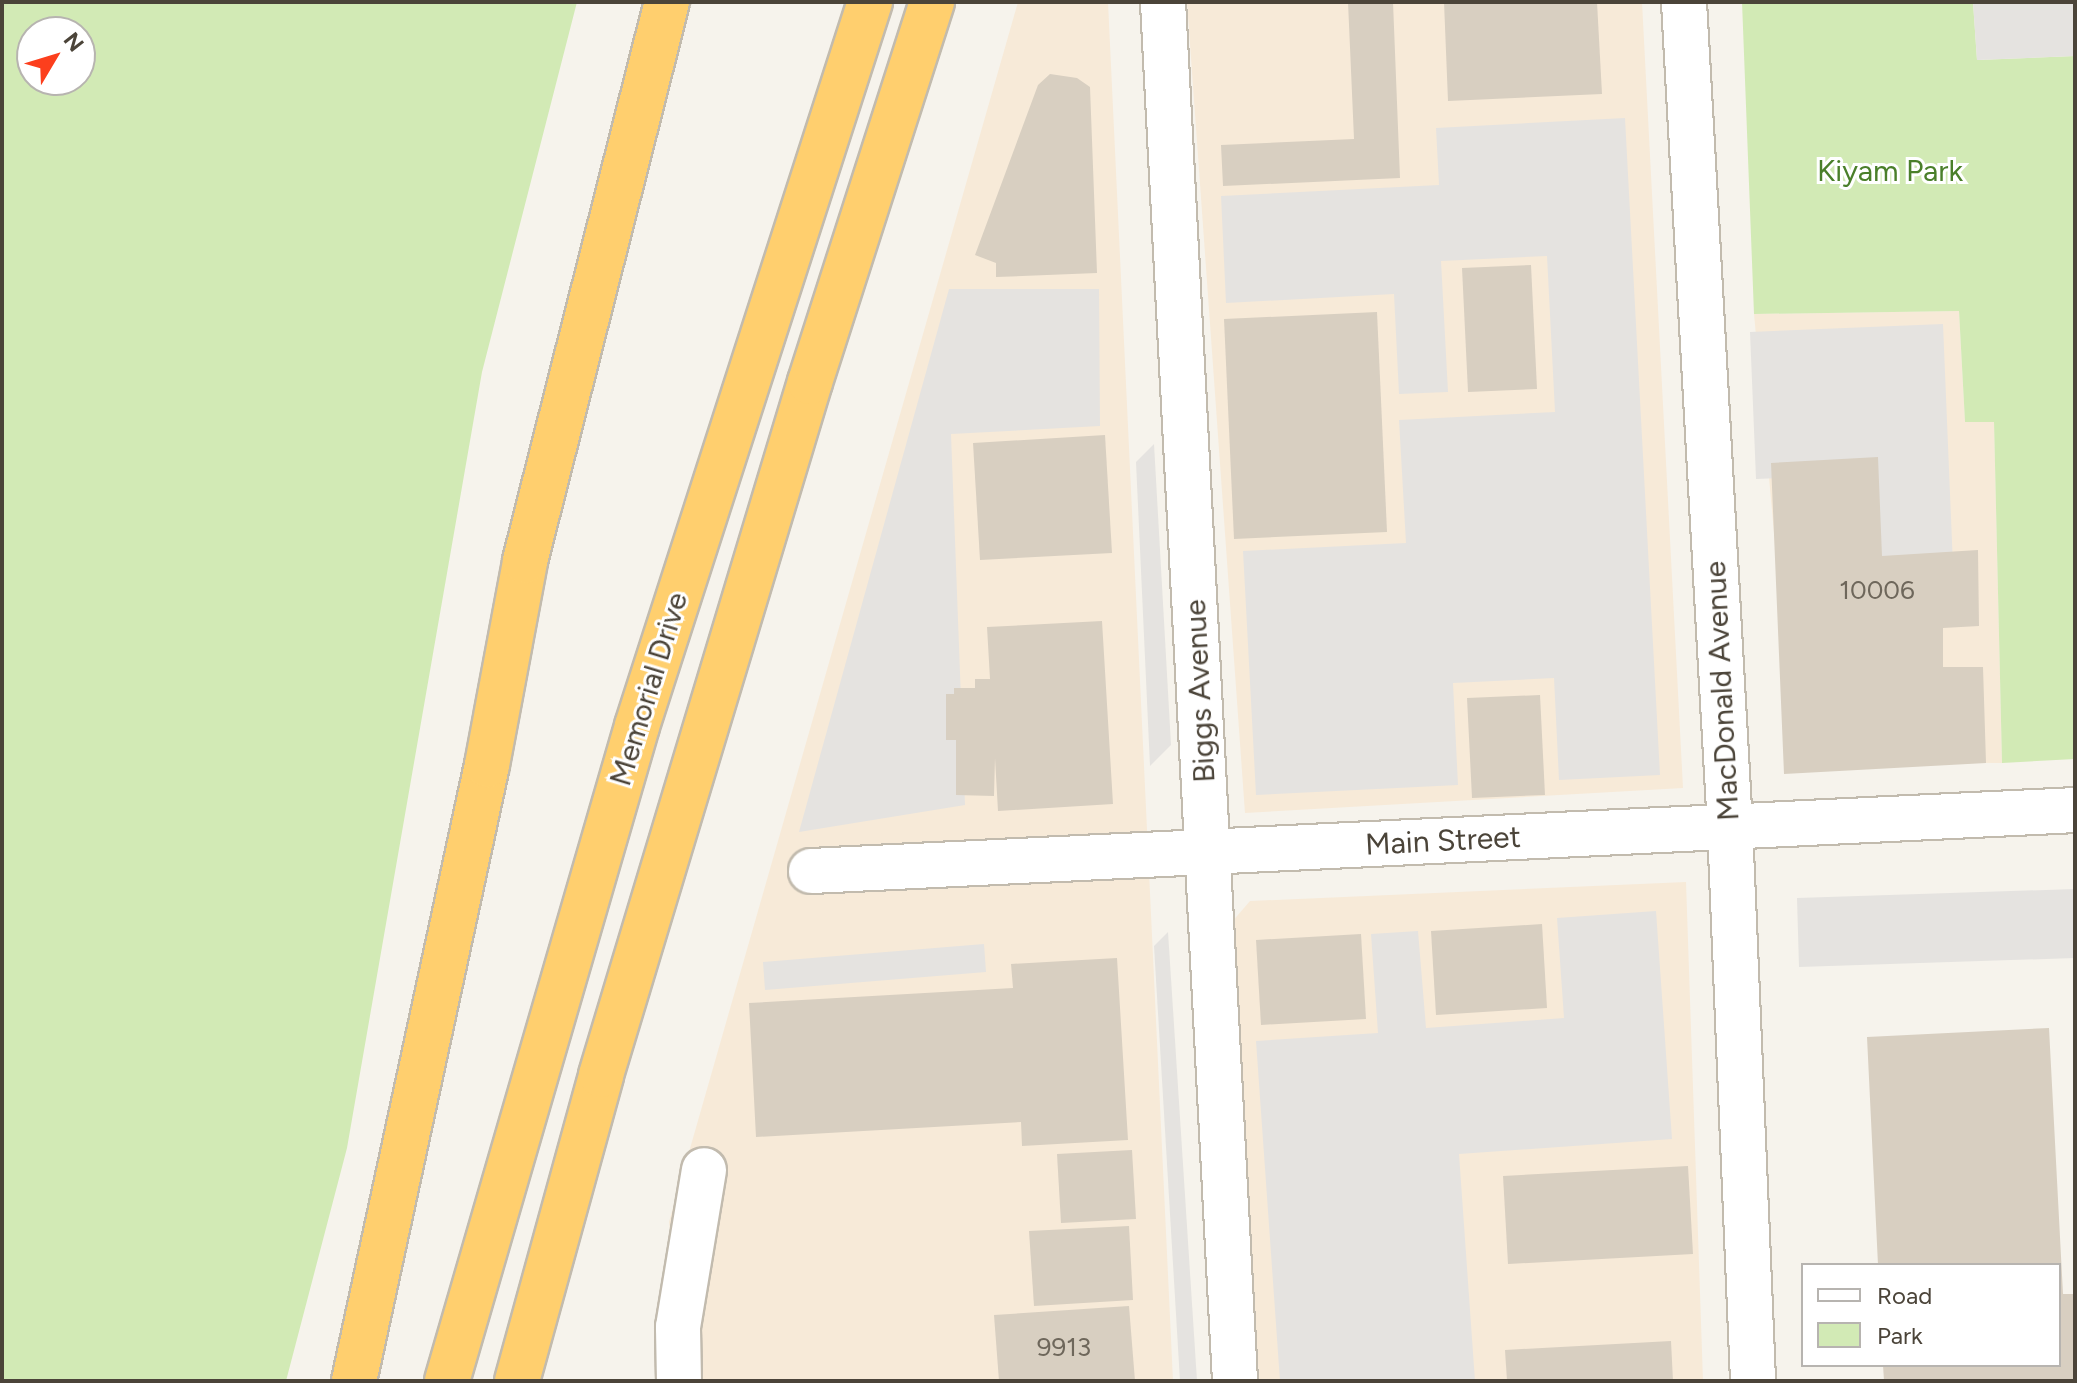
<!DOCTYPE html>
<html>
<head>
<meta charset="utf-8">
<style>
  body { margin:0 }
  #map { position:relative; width:2077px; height:1383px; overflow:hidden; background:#f6f3ec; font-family:Figtree,sans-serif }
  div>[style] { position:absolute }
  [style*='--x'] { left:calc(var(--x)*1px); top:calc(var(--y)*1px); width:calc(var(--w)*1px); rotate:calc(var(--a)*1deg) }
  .commercial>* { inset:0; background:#f7ead8 }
  .green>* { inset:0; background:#d2eab5 }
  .parking>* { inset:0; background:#e5e3e0 }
  .building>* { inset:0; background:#d8cfc1 }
  .roads { filter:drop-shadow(2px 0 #c2bbae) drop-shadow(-2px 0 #c2bbae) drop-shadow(0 2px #c2bbae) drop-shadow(0 -2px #c2bbae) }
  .minor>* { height:44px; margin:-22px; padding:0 22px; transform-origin:22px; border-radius:22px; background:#fff }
  .highway>* { height:44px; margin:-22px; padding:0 22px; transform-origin:22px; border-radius:22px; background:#ffcf6e }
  span { translate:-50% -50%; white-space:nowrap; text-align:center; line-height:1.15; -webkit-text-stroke:6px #fff; paint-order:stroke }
  .number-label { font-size:26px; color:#6e675b }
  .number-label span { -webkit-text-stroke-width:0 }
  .park-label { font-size:30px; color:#4a7f2a }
  .street-label { font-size:30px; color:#4b4439 }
  .frame { position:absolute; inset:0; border:4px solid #4b4439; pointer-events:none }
  .legend { position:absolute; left:1801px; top:1263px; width:260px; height:104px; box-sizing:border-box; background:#fff; border:2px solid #b7b4b0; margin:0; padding:10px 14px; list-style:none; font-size:24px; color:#4b4439 }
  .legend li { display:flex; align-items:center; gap:16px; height:40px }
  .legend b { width:40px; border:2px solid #b7b4b0 }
  .north { position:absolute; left:16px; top:16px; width:80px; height:80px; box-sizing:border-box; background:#fff; border:2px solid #b7b4b0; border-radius:50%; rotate:52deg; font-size:22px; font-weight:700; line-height:32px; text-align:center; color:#4b4439 }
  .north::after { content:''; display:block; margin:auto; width:28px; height:36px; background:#fc3f1d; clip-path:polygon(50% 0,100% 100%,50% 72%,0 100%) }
</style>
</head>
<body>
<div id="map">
  <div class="commercial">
    <div style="clip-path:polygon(1018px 2px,1108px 2px,1173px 1381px,688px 1381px,669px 1222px)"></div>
    <div style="clip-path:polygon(1187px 2px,1642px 2px,1683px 788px,1245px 813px)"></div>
    <div style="clip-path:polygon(1959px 311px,1965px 422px,1994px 422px,2002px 763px,1795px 762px,1754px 314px)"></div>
    <div style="clip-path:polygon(1686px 882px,1703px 1381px,1259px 1381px,1231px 923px,1250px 901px)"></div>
  </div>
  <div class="green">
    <div style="clip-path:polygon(evenodd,2px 2px,577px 2px,482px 372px,347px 1148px,286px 1381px,2px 1381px,2px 2px,32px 32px,80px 32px,80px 80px,32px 80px,32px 32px)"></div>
    <div style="clip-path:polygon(1742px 2px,1973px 2px,1977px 60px,2075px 56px,2075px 759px,2002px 763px,1994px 422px,1965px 422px,1959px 311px,1754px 314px)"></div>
  </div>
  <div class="parking">
    <div style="clip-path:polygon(1973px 2px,2075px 2px,2075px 56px,1977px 60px)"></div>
    <div style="clip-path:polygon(1625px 118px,1660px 775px,1559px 780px,1554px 678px,1453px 683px,1458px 785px,1256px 795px,1243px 551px,1406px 543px,1399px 420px,1555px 412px,1547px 256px,1441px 261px,1448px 392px,1399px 394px,1394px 294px,1226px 303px,1221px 196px,1439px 185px,1436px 128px)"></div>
    <div style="clip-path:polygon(949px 289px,1099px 289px,1100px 426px,951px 434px,965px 805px,799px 832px)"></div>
    <div style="clip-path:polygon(1943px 324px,1953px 566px,1875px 569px,1871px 474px,1756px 479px,1750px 332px)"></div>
    <div style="clip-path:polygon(1154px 444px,1171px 745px,1150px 766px,1136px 462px)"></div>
    <div style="clip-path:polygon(2075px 889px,2075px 958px,1799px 967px,1797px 898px)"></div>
    <div style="clip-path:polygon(1656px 911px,1672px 1139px,1459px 1154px,1475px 1381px,1280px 1381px,1256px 1041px,1378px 1033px,1371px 934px,1418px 931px,1426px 1028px,1564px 1018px,1557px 918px)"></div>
    <div style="clip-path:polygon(1168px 932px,1197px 1381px,1180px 1381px,1154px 946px)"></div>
    <div style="clip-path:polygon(984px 944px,986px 972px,765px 990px,763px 962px)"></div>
  </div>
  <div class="building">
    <div style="clip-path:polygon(1348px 2px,1393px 2px,1400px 178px,1223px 186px,1221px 145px,1354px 139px)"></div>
    <div style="clip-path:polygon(1444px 2px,1597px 2px,1602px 94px,1448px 101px)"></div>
    <div style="clip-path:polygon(1050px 74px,1077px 78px,1090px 87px,1097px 273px,996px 277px,996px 263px,975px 255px,1038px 85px)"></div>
    <div style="clip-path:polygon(1531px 265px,1537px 389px,1468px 392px,1462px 268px)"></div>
    <div style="clip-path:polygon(1377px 312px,1387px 532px,1234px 539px,1224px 319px)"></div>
    <div style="clip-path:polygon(1105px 435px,1112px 553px,980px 560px,973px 443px)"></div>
    <div style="clip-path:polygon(1878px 457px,1882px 556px,1978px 550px,1979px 626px,1943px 628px,1943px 667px,1983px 667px,1986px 763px,1784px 774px,1771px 463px)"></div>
    <div style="clip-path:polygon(1102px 621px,1113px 804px,998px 811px,995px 758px,994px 796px,956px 795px,956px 740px,946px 740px,946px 694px,954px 694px,954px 688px,975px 688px,975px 679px,990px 679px,987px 627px)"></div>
    <div style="clip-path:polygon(1540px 695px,1545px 795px,1472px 798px,1467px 698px)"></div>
    <div style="clip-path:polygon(1542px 924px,1547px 1008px,1436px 1015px,1431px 931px)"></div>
    <div style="clip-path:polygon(1361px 934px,1366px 1019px,1261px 1025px,1256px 940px)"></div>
    <div style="clip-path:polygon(1117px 958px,1128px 1140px,1022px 1146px,1021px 1122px,756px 1137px,749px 1003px,1013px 988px,1011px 964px)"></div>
    <div style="clip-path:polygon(2049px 1028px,2063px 1294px,2075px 1294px,2075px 1381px,1884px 1381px,1883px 1365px,2059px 1365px,2059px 1265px,1878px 1265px,1867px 1037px)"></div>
    <div style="clip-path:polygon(1132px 1150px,1136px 1219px,1061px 1223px,1057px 1154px)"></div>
    <div style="clip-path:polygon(1688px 1166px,1693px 1254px,1508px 1264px,1503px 1176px)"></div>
    <div style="clip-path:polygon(1129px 1226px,1133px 1300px,1034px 1306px,1029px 1231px)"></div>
    <div style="clip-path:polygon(1129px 1306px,1135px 1381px,999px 1381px,994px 1315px)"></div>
    <div style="clip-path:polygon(1671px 1341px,1673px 1381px,1507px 1381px,1505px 1350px)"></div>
  </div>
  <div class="roads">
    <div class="minor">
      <div style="--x:1163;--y:2;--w:1381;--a:87.01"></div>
      <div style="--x:1684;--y:2;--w:826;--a:86.81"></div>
      <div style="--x:1730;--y:827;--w:554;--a:87.62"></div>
      <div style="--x:811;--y:871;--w:1265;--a:-2.76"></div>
      <div style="--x:679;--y:1381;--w:54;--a:-91.1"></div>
      <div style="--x:678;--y:1327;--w:159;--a:-80.6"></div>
    </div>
    <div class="highway">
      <div style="--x:354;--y:1381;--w:630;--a:-77.82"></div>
      <div style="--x:487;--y:765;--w:208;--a:-79.4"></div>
      <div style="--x:525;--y:561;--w:577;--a:-75.75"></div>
      <div style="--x:447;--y:1381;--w:682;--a:-73.82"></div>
      <div style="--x:637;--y:726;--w:761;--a:-72.16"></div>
      <div style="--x:517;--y:1381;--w:317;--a:-74.6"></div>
      <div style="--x:601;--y:1075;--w:724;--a:-73.22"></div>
      <div style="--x:810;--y:382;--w:399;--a:-72.2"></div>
    </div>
  </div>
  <div class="number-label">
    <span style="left:1877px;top:591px">10006</span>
    <span style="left:1064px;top:1348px">9913</span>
  </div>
  <div class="park-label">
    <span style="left:1890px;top:171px">Kiyam Park</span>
  </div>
  <div class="street-label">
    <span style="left:649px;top:689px;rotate:-73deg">Memorial Drive</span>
    <span style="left:1200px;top:691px;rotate:-93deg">Biggs Avenue</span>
    <span style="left:1722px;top:691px;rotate:-93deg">MacDonald Avenue</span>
    <span style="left:1443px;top:841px;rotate:-3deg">Main Street</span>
  </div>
  <div class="frame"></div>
  <ul class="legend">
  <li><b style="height:10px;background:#fff"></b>Road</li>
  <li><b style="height:22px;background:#d2eab5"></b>Park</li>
  </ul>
  <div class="north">N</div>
</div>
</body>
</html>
